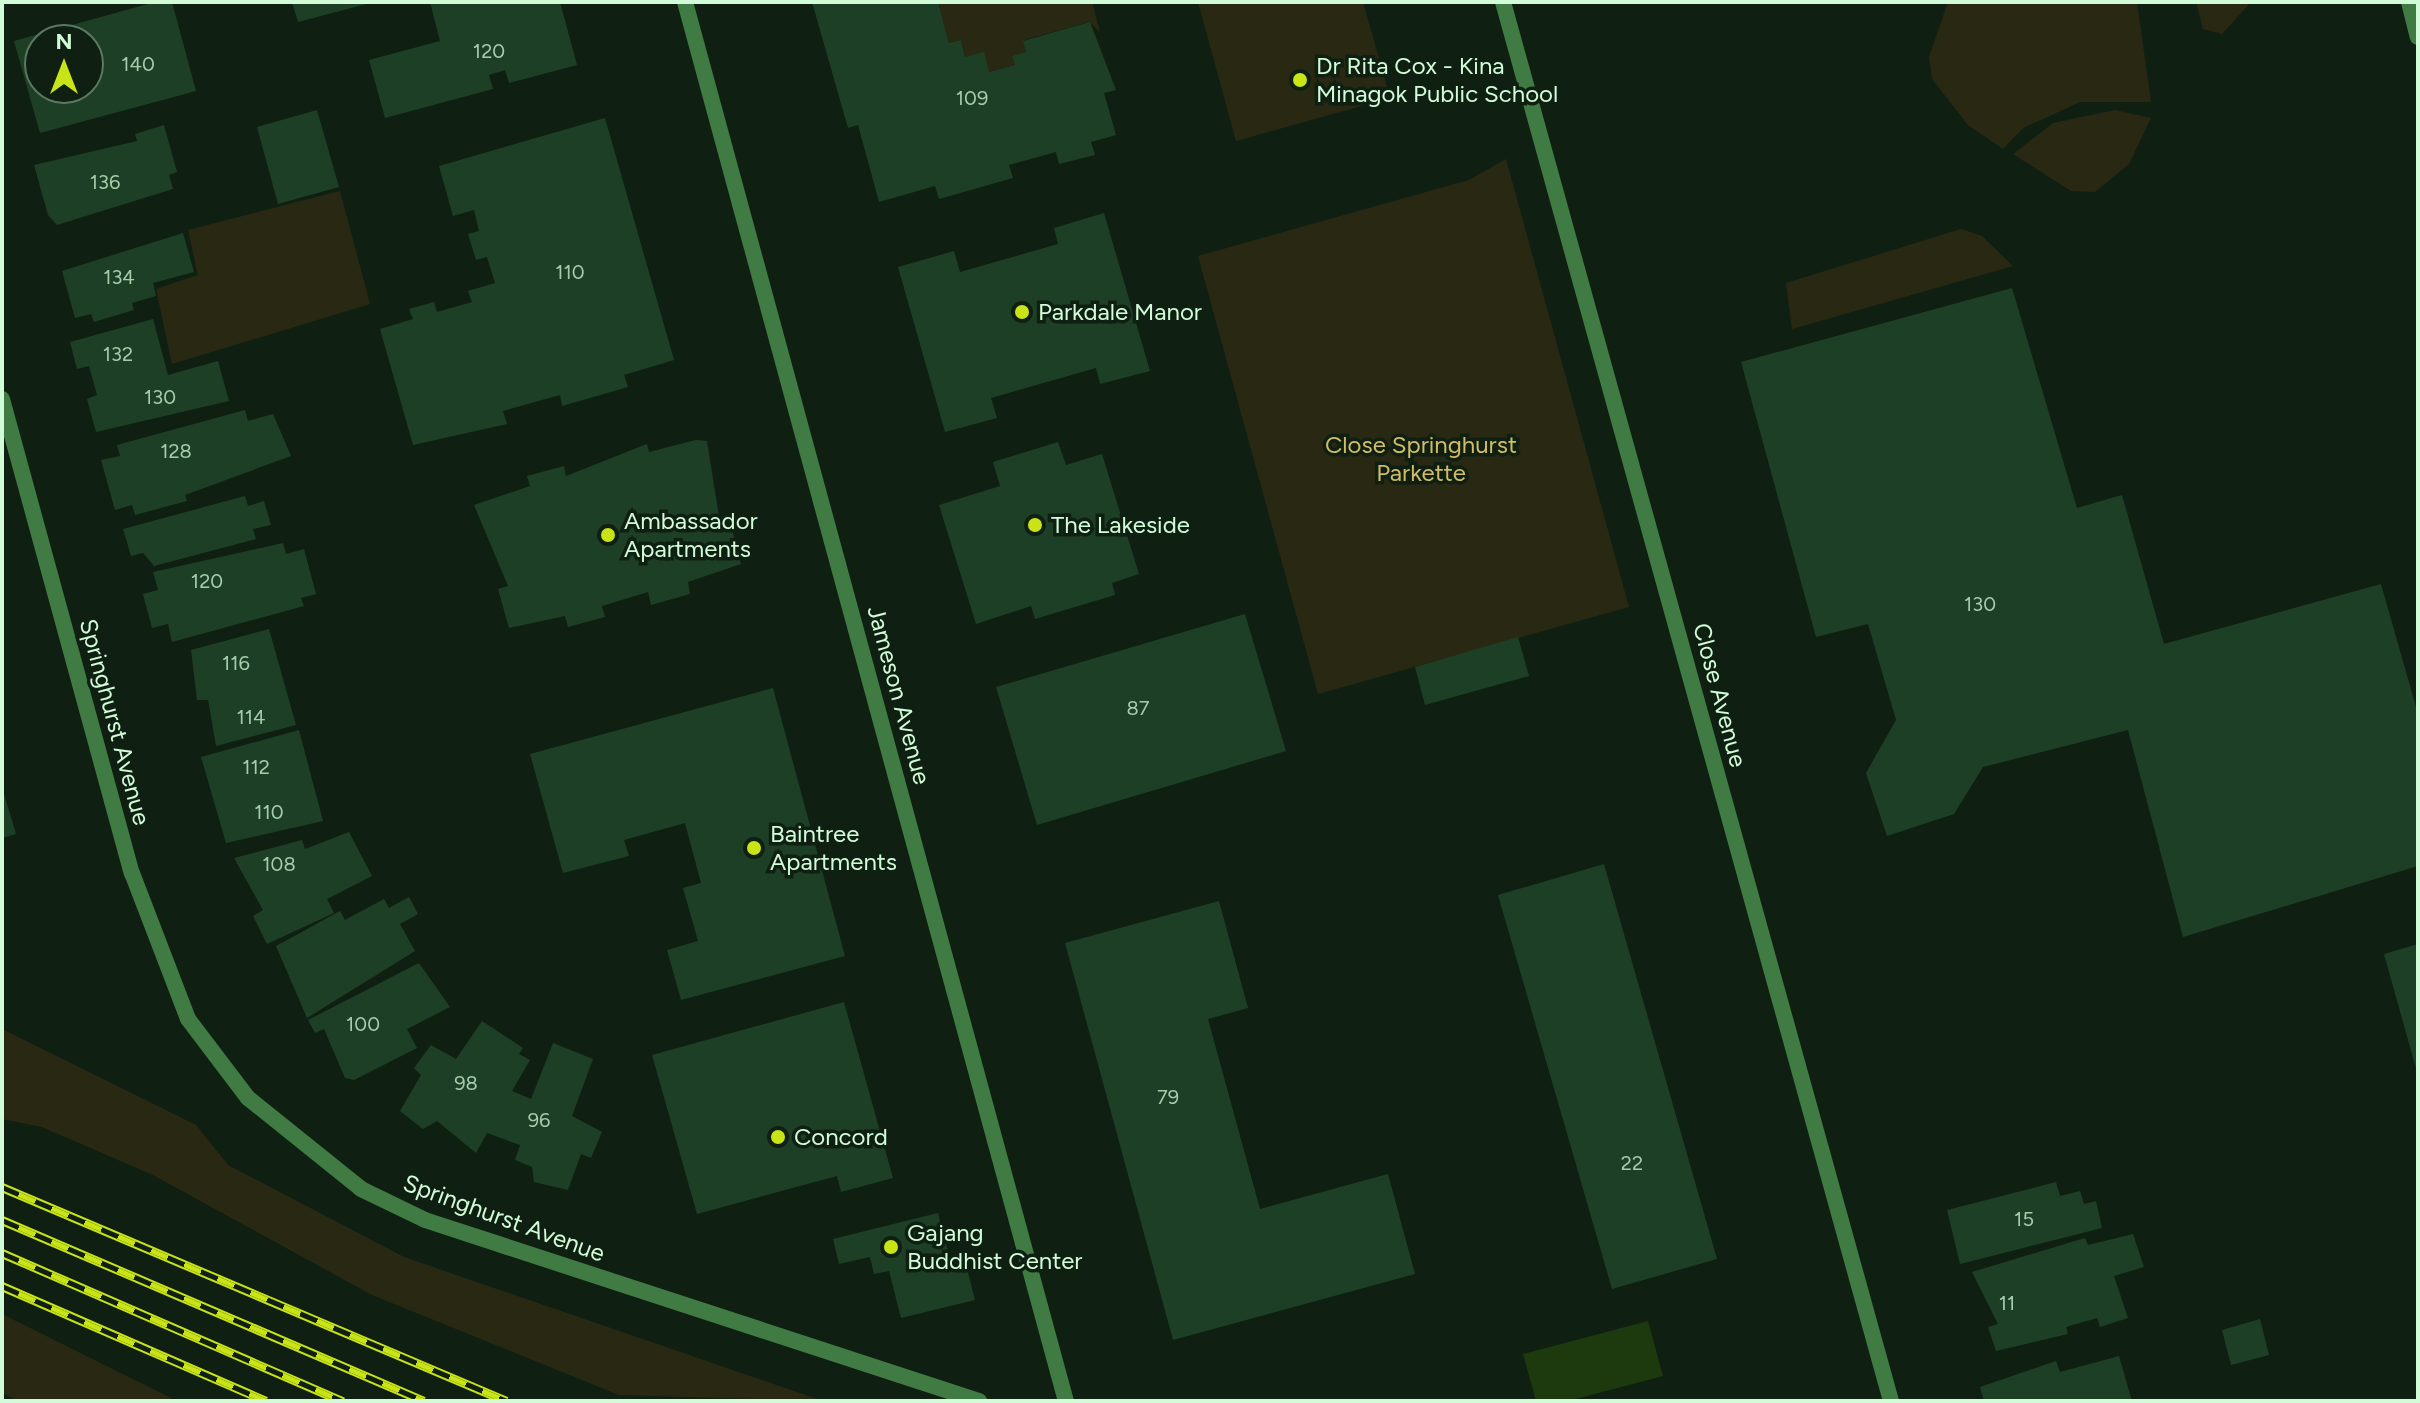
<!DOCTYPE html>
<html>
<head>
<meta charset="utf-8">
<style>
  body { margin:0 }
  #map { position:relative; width:2420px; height:1403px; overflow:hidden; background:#0f2013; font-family:Figtree,sans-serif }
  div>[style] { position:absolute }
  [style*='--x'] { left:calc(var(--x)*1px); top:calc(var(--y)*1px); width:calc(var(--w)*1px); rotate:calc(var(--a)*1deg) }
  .green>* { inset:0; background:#292913 }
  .water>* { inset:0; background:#1c3a0e }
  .building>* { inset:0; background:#1d3f25 }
  .minor>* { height:16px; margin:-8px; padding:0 8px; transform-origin:8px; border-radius:8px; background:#3f7b43 }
  .tertiary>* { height:16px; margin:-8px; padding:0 8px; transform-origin:8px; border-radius:8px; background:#3f7b43 }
  .rail>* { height:9px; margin-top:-4.5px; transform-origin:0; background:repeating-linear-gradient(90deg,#0f2013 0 18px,#c8e316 0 36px); box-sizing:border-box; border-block:2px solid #c8e316 }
  .dots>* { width:22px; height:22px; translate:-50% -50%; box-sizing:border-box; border:4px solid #0f2013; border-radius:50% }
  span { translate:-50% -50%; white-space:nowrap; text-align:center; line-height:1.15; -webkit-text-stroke:7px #0f2013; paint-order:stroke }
  .number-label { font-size:20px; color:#a5ccab }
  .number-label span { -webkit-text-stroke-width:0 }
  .poi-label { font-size:24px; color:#d2fbd8 }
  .left { translate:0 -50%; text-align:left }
  .park-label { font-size:24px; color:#d3bc66 }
  .street-label { font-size:24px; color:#d2fbd8 }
  .frame { position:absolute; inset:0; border:4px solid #d2fbd8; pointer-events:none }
  .north { position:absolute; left:24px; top:24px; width:80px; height:80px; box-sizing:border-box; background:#0f2013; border:2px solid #5d7862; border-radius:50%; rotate:0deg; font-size:22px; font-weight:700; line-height:32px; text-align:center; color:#d2fbd8 }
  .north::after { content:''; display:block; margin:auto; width:28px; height:36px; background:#c8e316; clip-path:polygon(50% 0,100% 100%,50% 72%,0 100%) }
</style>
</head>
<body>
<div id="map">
  <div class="green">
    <div style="clip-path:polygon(938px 2px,1092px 2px,1100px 32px,1089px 22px,1024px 40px,1026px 52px,1012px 56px,1015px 65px,989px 72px,965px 57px,961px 40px,949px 43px)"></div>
    <div style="clip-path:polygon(1198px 2px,1363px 2px,1390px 98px,1236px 141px)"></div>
    <div style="clip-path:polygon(1948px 2px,2137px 2px,2151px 102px,2080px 102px,2023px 128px,2003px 149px,1968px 125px,1932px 79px,1929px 57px)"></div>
    <div style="clip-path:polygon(2196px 2px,2251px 2px,2222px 34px,2203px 29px)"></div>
    <div style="clip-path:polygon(2115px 110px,2151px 118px,2129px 164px,2095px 192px,2071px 191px,2013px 154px,2053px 123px)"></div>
    <div style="clip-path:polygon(1506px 159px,1629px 607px,1318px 694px,1198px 256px,1469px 180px)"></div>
    <div style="clip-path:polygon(340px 191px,370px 304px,172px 364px,156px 289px,198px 275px,188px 230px)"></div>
    <div style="clip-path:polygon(1961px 229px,1982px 236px,2013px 266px,1792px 329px,1786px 283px)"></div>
    <div style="clip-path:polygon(2px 1029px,196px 1125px,228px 1165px,404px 1257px,823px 1401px,619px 1395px,372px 1295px,153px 1175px,42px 1127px,2px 1119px)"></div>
    <div style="clip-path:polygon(2px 1314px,177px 1401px,18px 1401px,2px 1393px)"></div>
  </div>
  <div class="water">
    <div style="clip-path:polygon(1648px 1321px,1663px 1376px,1568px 1401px,1536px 1401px,1523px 1354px)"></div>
  </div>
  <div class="building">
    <div style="clip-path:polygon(evenodd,155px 2px,172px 2px,196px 91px,40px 133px,14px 41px,155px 2px,40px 40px,88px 40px,88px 88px,40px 88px,40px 40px)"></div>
    <div style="clip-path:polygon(292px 2px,370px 2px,370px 3px,298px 22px)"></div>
    <div style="clip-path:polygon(430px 2px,560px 2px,577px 65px,509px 83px,505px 70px,489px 75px,493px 89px,385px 118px,369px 60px,440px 41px)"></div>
    <div style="clip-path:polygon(812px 2px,938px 2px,949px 43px,961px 40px,965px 57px,984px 52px,989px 72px,1015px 65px,1012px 56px,1026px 52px,1023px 41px,1090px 22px,1116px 90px,1104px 93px,1116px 135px,1091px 142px,1095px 155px,1059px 164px,1056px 152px,1009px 165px,1013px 178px,939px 199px,935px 186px,879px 202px,858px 125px,848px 128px)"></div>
    <div style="clip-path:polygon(317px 110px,339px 187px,278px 204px,257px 127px)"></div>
    <div style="clip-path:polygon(605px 118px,674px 360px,624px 375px,628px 387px,562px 406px,560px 395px,503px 411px,507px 424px,413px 445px,380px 329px,413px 319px,409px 309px,434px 302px,437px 312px,472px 302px,468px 291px,495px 283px,487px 257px,476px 260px,468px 234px,479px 231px,474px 210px,453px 216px,439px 166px)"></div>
    <div style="clip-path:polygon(164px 125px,177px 172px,169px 175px,173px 189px,57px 225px,48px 215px,34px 165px,137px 141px,135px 134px)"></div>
    <div style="clip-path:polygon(1104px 213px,1150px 371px,1100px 384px,1096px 368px,991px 398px,997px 418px,945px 432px,898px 267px,954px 251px,960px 272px,1058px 244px,1054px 228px)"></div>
    <div style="clip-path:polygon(183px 233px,194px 272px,153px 283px,156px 296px,132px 303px,134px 310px,94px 322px,91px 314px,75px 318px,62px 271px)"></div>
    <div style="clip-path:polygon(2012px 288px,2077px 508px,2122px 495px,2164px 644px,2381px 584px,2418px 714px,2418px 866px,2183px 937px,2128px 730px,1983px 767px,1954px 814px,1887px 836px,1866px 773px,1896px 720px,1868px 624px,1816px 637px,1741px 362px)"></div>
    <div style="clip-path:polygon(153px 319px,168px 375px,218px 361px,229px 401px,96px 432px,87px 399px,97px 395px,89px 366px,77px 369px,70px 342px)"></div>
    <div style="clip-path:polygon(245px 410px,248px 421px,273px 414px,291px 456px,185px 495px,187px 501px,135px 515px,132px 505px,115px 510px,101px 460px,120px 456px,117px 445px)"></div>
    <div style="clip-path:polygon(696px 440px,707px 441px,721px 529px,731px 526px,741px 564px,688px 582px,690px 594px,651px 605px,648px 592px,602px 606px,605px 617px,568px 627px,565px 616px,509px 628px,498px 589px,508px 586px,474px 505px,530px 486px,527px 476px,564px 466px,566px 476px,647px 444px,649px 452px)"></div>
    <div style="clip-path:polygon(1058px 442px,1066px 465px,1102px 454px,1139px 574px,1112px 583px,1115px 595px,1035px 619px,1031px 606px,976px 624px,939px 505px,1000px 486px,993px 462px)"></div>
    <div style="clip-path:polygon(245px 496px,248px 506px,264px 501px,271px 525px,253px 529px,256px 539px,154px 566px,143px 553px,131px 556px,123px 529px)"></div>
    <div style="clip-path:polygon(283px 543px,286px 554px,304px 549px,316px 594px,301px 598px,304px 606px,172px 642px,168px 624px,152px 628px,143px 594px,158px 590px,153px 572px)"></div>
    <div style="clip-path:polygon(1245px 614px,1286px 751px,1037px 825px,996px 687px)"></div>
    <div style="clip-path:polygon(269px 629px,296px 725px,216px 746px,208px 700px,197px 700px,191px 650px)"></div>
    <div style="clip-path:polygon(1518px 637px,1529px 676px,1425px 705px,1415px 667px)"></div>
    <div style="clip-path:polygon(773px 688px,845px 956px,681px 1000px,667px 950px,698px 941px,683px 888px,701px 883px,685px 823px,624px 840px,629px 856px,563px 873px,530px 754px)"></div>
    <div style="clip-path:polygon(299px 730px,323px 821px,226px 843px,201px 757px)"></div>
    <div style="clip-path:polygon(2px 787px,16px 834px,2px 838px)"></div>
    <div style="clip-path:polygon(349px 832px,372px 876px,327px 899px,334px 913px,267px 944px,253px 916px,263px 910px,234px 858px,302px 840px,305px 849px)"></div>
    <div style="clip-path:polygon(1604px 864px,1717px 1259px,1612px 1289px,1498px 895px)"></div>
    <div style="clip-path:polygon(409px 897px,418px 914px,400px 924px,415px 951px,307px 1018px,276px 946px,340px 911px,345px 920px,384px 899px,389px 908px)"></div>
    <div style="clip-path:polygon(1219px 901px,1248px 1008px,1208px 1019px,1260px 1209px,1388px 1174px,1415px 1274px,1173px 1340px,1065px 943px)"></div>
    <div style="clip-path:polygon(2418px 944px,2418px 1072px,2417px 1072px,2384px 954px)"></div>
    <div style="clip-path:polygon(419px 963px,450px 1007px,407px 1029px,417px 1048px,354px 1080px,345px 1078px,324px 1029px,315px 1033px,308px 1020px)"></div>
    <div style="clip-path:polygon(844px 1002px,893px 1178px,841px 1192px,837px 1176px,697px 1214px,652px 1055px)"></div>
    <div style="clip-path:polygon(482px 1021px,523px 1048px,519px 1054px,530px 1060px,512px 1091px,531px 1099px,553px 1043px,593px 1059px,572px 1116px,602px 1132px,591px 1158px,581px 1154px,568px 1190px,534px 1182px,532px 1167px,515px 1160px,520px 1145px,487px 1133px,476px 1153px,437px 1121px,423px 1129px,400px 1111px,421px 1075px,414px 1068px,431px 1045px,456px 1059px)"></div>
    <div style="clip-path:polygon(2056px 1182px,2060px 1196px,2080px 1191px,2084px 1204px,2096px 1201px,2102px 1228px,1960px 1264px,1947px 1210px)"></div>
    <div style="clip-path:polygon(938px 1213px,949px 1256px,963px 1253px,975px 1300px,901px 1318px,889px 1271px,874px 1274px,870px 1257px,839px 1264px,833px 1239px)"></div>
    <div style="clip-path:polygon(2133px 1234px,2144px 1267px,2114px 1276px,2128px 1318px,2100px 1327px,2097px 1318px,2066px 1327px,2068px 1334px,1996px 1351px,1988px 1327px,1998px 1324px,1972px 1272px,2085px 1238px,2088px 1245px)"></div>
    <div style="clip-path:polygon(2260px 1319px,2269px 1355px,2231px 1365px,2222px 1330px)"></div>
    <div style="clip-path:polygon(2119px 1356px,2132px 1401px,1984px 1401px,1980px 1387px,2056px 1361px,2060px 1372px)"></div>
  </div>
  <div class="minor">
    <div style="--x:1503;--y:2;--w:1452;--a:74.5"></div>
    <div style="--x:2409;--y:2;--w:36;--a:76"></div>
    <div style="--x:2;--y:399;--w:492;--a:74.7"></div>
    <div style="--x:132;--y:873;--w:156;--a:69"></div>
    <div style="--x:188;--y:1019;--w:99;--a:52.8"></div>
    <div style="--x:248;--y:1098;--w:145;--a:38.8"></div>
    <div style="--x:361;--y:1189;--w:71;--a:25.8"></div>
    <div style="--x:425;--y:1220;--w:583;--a:18.09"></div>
  </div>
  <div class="tertiary">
    <div style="--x:685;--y:2;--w:1450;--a:74.77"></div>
  </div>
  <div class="rail">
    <div style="--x:2;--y:1187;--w:548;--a:22.97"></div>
    <div style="--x:2;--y:1220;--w:459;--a:23.2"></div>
    <div style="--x:2;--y:1253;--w:372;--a:23.5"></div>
    <div style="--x:2;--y:1286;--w:288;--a:23.5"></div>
  </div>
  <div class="dots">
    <div style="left:1300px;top:80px;background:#c8e316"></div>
    <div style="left:1022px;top:312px;background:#c8e316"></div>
    <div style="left:1035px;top:525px;background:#c8e316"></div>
    <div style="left:608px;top:535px;background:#c8e316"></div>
    <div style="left:754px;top:848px;background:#c8e316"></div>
    <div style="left:778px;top:1137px;background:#c8e316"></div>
    <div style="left:891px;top:1247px;background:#c8e316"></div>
  </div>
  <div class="number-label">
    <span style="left:489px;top:51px">120</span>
    <span style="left:138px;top:64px">140</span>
    <span style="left:972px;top:98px">109</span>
    <span style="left:105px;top:182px">136</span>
    <span style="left:570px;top:272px">110</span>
    <span style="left:119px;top:277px">134</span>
    <span style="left:118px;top:354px">132</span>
    <span style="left:160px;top:397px">130</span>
    <span style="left:176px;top:451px">128</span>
    <span style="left:207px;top:581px">120</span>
    <span style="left:1980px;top:604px">130</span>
    <span style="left:236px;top:663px">116</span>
    <span style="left:1138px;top:708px">87</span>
    <span style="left:251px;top:717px">114</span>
    <span style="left:256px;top:767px">112</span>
    <span style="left:269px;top:812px">110</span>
    <span style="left:279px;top:864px">108</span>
    <span style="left:363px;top:1024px">100</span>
    <span style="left:466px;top:1083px">98</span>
    <span style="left:1168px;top:1097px">79</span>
    <span style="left:539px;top:1120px">96</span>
    <span style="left:1632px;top:1163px">22</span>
    <span style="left:2024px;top:1219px">15</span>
    <span style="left:2007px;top:1303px">11</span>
  </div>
  <div class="poi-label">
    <span class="left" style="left:1316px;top:80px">Dr Rita Cox - Kina<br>Minagok Public School</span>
    <span class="left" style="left:1038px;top:312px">Parkdale Manor</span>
    <span class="left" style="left:624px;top:535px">Ambassador<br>Apartments</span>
    <span class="left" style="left:1051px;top:525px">The Lakeside</span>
    <span class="left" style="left:770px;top:848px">Baintree<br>Apartments</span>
    <span class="left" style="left:794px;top:1137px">Concord</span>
    <span class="left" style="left:907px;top:1247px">Gajang<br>Buddhist Center</span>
  </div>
  <div class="park-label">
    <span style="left:1421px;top:459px">Close Springhurst<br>Parkette</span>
  </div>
  <div class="street-label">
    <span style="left:899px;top:695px;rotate:75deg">Jameson Avenue</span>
    <span style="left:1720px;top:695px;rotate:75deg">Close Avenue</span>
    <span style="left:115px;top:722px;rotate:75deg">Springhurst Avenue</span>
    <span style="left:504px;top:1218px;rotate:20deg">Springhurst Avenue</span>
  </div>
  <div class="frame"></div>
  <div class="north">N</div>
</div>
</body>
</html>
